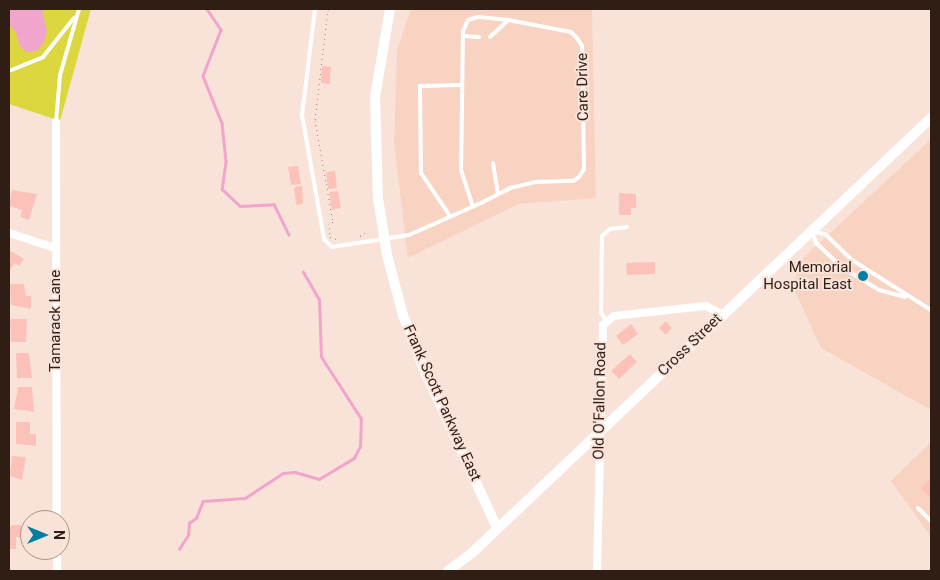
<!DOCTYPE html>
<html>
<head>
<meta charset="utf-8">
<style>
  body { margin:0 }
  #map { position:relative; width:940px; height:580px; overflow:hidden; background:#f9e3d9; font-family:Roboto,sans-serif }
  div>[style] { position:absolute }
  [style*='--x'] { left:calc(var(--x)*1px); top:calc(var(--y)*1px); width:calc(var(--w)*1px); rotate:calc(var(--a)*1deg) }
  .built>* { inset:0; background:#f8d3c1 }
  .green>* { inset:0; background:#dcd73f }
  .water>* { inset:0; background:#f1a5cc }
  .stream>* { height:2.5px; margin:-1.25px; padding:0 1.25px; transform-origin:1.25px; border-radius:1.25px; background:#f1a5cc }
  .building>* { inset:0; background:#fcc2ba }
  .path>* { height:1px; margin-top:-0.5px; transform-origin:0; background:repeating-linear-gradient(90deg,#98847a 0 1px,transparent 0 5px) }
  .lane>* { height:4px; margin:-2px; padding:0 2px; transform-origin:2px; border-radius:2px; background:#fff }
  .street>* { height:8px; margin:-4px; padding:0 4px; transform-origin:4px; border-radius:4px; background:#fff }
  .secondary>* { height:10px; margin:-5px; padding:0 5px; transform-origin:5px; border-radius:5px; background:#fff }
  .dots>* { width:14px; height:14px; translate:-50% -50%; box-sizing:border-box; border:2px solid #f9e3d9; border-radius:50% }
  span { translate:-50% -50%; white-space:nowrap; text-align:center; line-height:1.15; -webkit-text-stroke:4px #f9e3d9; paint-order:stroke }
  .street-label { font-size:15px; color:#301d13 }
  .poi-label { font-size:15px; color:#301d13 }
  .right { translate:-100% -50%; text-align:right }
  .frame { position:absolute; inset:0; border:10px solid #301d13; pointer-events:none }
  .north { position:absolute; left:20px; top:510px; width:50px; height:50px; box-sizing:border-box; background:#f9e3d9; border:1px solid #a9948a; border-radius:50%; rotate:90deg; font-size:14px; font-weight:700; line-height:20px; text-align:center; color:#301d13 }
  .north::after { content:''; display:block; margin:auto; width:18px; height:22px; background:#007ea3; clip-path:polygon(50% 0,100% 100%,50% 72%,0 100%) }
</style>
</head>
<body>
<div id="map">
  <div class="built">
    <div style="clip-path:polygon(411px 9px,592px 9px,596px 198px,518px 204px,408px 258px,394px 143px,397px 50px)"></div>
    <div style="clip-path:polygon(931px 139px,931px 410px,821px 348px,794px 289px,798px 263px)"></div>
    <div style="clip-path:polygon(931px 442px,931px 537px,891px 481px)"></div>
  </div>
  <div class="green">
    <div style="clip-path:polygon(9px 9px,91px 9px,60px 121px,9px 104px)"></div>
  </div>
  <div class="water">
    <div style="clip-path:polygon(9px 9px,42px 9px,47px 31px,44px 42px,37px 51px,27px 52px,20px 47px,16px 33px,9px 24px)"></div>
  </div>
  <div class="stream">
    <div style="--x:207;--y:9;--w:25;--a:56"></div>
    <div style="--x:221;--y:30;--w:49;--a:111.4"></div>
    <div style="--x:203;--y:76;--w:51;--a:68"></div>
    <div style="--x:222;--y:123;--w:39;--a:84"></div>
    <div style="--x:226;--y:162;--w:27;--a:98"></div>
    <div style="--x:222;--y:189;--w:25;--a:43"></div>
    <div style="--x:240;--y:206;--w:34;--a:-3"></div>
    <div style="--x:274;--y:204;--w:34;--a:64"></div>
    <div style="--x:179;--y:549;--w:17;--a:-57"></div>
    <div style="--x:188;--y:535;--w:12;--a:-85"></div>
    <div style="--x:189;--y:523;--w:9;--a:-36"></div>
    <div style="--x:196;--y:518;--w:18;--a:-68"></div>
    <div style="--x:203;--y:501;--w:42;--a:-4.1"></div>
    <div style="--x:245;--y:498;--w:45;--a:-33.3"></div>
    <div style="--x:283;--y:473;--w:12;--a:-5"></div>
    <div style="--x:295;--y:472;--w:25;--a:16"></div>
    <div style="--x:319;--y:479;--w:41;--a:-31"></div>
    <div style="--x:354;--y:458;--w:13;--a:-63"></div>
    <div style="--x:360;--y:446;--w:27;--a:-88"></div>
    <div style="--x:361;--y:419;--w:74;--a:-122.8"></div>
    <div style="--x:321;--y:357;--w:57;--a:-92"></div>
    <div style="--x:319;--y:300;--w:32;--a:-120"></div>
  </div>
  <div class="building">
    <div style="clip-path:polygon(322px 66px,331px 67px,330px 84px,321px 83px)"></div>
    <div style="clip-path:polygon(298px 166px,301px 184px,291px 185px,288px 167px)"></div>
    <div style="clip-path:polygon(335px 171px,337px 188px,328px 189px,326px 172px)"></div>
    <div style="clip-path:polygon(302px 186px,303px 204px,296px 205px,294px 187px)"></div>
    <div style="clip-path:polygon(12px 190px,37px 194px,29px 220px,20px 217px,22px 210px,9px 206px)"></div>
    <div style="clip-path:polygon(338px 191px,341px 208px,332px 210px,329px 192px)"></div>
    <div style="clip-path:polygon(619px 193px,636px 194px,636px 208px,631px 208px,631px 215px,619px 215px)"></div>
    <div style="clip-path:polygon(9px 250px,24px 259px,19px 266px,15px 263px,10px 270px)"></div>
    <div style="clip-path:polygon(655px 262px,655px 274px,627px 275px,626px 263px)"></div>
    <div style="clip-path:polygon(10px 284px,24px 284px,26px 296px,31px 296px,31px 309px,11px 305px)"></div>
    <div style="clip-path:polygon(10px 319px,27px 319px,26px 342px,11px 342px)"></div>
    <div style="clip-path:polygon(666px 321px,672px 328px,666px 335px,659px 328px)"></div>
    <div style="clip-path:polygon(631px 324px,638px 334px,623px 345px,616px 336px)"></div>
    <div style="clip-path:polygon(16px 353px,29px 353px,32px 378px,17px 378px)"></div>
    <div style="clip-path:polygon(630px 354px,637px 362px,619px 379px,611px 371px)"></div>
    <div style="clip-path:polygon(18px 387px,32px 387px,34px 412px,14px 409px)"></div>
    <div style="clip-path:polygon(16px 422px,30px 422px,30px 434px,36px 434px,36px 446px,16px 444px)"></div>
    <div style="clip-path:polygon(12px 456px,26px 457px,22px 480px,10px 476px)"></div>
    <div style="clip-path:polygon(931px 478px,931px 499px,921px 488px)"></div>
    <div style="clip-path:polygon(12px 525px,21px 525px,21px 537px,16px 537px,16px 549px,9px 549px,9px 527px)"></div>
  </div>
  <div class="path">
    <div style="--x:328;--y:9;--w:112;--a:96.7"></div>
    <div style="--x:315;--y:120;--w:104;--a:80"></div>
    <div style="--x:333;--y:222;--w:4;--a:166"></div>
    <div style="--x:329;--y:223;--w:14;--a:86"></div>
    <div style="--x:330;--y:237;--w:9;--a:18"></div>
    <div style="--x:360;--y:236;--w:6;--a:-31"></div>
  </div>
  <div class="lane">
    <div style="--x:315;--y:9;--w:107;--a:97"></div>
    <div style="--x:302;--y:115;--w:126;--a:79.9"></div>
    <div style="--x:324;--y:239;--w:11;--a:45"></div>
    <div style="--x:332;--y:247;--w:78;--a:-8.9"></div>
    <div style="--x:409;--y:235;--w:81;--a:-24"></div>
    <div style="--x:483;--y:202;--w:30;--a:-27"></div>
    <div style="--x:510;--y:188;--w:26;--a:-13"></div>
    <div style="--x:535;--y:182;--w:38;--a:-2"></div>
    <div style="--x:573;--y:181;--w:7;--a:-34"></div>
    <div style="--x:579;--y:177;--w:9;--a:-58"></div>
    <div style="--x:584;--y:169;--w:123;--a:-90.9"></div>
    <div style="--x:582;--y:46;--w:9;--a:-122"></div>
    <div style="--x:577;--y:38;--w:8;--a:-135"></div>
    <div style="--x:571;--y:32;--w:64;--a:-169.2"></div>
    <div style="--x:508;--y:20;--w:30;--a:-174"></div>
    <div style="--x:478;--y:17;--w:10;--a:163"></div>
    <div style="--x:468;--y:20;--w:12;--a:114"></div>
    <div style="--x:463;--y:31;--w:139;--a:90.8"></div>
    <div style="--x:461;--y:170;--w:38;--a:72"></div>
    <div style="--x:463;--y:36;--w:16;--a:4"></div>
    <div style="--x:490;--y:37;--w:25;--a:-43"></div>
    <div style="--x:9;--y:71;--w:37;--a:-22"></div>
    <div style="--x:43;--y:57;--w:50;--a:-51.5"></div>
    <div style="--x:56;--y:122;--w:47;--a:-85.1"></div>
    <div style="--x:60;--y:75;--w:69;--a:-73.9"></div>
    <div style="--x:493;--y:163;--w:31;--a:81"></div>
    <div style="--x:450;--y:216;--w:52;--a:-124"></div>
    <div style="--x:421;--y:173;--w:87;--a:-90.7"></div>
    <div style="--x:420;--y:86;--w:42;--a:-1.4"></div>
    <div style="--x:812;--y:231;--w:13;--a:72"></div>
    <div style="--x:816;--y:243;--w:37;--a:43"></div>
    <div style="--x:843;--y:268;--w:42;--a:31.4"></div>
    <div style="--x:879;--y:290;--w:27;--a:15"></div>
    <div style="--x:814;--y:232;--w:11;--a:10"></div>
    <div style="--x:825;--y:234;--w:37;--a:44"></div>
    <div style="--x:852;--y:260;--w:93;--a:32.3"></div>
    <div style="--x:607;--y:321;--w:10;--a:-127"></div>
    <div style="--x:601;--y:313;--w:77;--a:-89.3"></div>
    <div style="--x:602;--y:236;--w:11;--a:-41"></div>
    <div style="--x:610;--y:229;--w:17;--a:-7"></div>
    <div style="--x:918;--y:508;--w:18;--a:45"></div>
  </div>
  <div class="street">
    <div style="--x:56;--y:122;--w:398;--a:89.9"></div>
    <div style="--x:9;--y:233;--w:48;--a:18.1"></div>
    <div style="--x:57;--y:550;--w:21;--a:90"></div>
    <div style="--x:597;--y:571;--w:246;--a:-88.6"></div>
    <div style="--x:603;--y:325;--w:14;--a:-39"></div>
    <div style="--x:614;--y:316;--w:73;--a:-6.3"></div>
    <div style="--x:687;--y:308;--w:19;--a:-6"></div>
    <div style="--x:706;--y:306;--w:17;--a:28"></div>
  </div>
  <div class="secondary">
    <div style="--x:390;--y:9;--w:89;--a:99.7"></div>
    <div style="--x:375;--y:97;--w:101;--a:88.3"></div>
    <div style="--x:378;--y:198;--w:58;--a:81"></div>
    <div style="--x:387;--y:255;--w:62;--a:75.1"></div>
    <div style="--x:403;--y:315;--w:61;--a:68.9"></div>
    <div style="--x:425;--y:372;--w:172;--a:65.2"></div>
    <div style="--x:448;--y:571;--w:31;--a:-37"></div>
    <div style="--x:473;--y:552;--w:631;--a:-43.46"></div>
  </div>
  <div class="dots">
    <div style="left:863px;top:276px;background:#007ea3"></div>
  </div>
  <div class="street-label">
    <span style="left:583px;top:87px;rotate:-91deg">Care Drive</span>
    <span style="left:56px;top:321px;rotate:-90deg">Tamarack Lane</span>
    <span style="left:690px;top:345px;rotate:-44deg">Cross Street</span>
    <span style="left:600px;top:401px;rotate:-89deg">Old O'Fallon Road</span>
    <span style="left:442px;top:403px;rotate:66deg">Frank Scott Parkway East</span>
  </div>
  <div class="poi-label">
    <span class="right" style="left:852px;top:276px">Memorial<br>Hospital East</span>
  </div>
  <div class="frame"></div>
  <div class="north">N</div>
</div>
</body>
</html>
